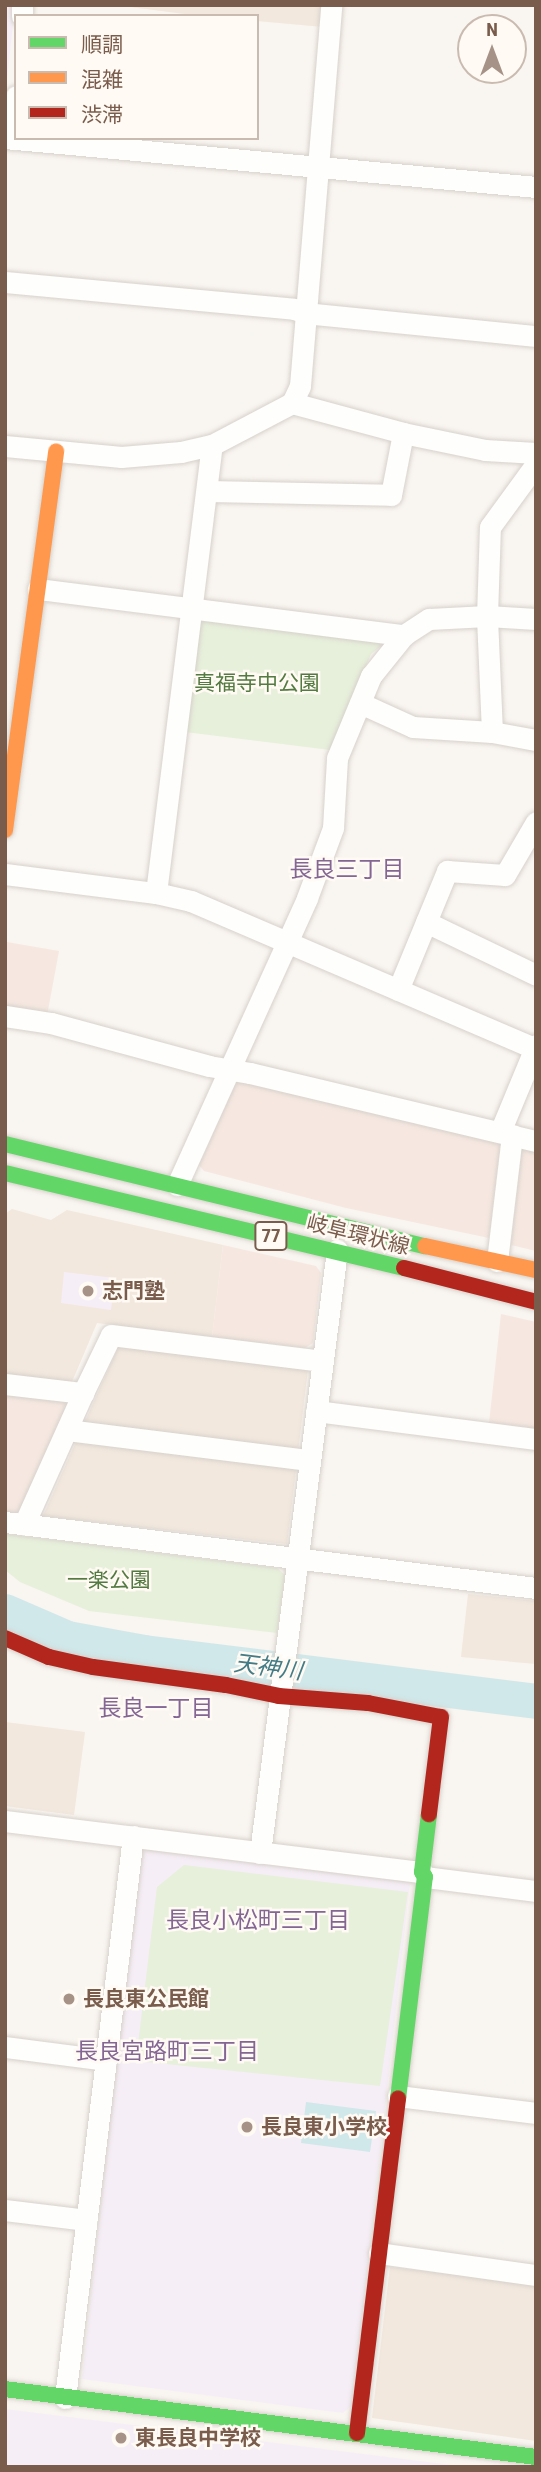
<!DOCTYPE html>
<meta charset="utf-8">
<style>
body{margin:0}
#map{position:relative;width:541px;height:2472px;overflow:hidden;background:#f9f5f0;font-family:"Roboto Condensed","Noto Sans JP",sans-serif}
div>[style]{position:absolute}
.residential>*{inset:0;background:#f2e8de}
.commercial>*{inset:0;background:#f6e8e1}
.education>*{inset:0;background:#f6eef6}
.green>*{inset:0;background:#e7f0db}
.water>*{inset:0;background:#d0e8ea}
.river>*{height:35px;margin:-17.5px;padding:0 17.5px;transform-origin:17.5px;border-radius:17.5px;background:#d0e8ea}
.roads{filter:drop-shadow(0 0 2px #d7d1cb) drop-shadow(0 0 2px #d7d1cb)}
.street>*{height:21px;margin:-10.5px;padding:0 10.5px;transform-origin:10.5px;border-radius:10.5px;background:#fefefd}
.fast>*{height:16px;margin:-8px;padding:0 8px;transform-origin:8px;border-radius:8px;background:#63d668}
.slow>*{height:16px;margin:-8px;padding:0 8px;transform-origin:8px;border-radius:8px;background:#ff974d}
.jam>*{height:16px;margin:-8px;padding:0 8px;transform-origin:8px;border-radius:8px;background:#b3261e}
.dots>*{width:19px;height:19px;translate:-50% -50%;box-sizing:border-box;border:4px solid #fffaf3;border-radius:50%}
span{translate:-50% -50%;white-space:nowrap;text-align:center;line-height:1.15;-webkit-text-stroke:5px #fffaf3;paint-order:stroke}
.shield-label span{padding:2px 5px;background:#fffaf3;border:2px solid;border-radius:5px;-webkit-text-stroke-width:0}
.shield-label{font-size:19px;color:#7a5c4d;font-weight:700}
.park-label{font-size:21px;color:#537a41}
.street-label{font-size:21px;color:#7a5c4d}
.poi-label{font-size:21px;color:#7a5c4d;font-weight:700}
.left{translate:0 -50%;text-align:left}
.neighbourhood-label{font-size:23px;color:#846695}
.water-label{font-size:23px;color:#437c86;font-style:italic}
.frame{position:absolute;inset:0;border:7px solid #7a5c4d;pointer-events:none}
.legend{position:absolute;left:14px;top:14px;width:245px;height:126px;box-sizing:border-box;background:#fffaf3;border:2px solid #cabbb1;margin:0;padding:9px 12px;list-style:none;font-size:21px;color:#7a5c4d}
.legend li{display:flex;align-items:center;gap:14px;height:35px}
.legend b{width:35px;border:2px solid #cabbb1}
.north{position:absolute;left:457px;top:14px;width:70px;height:70px;box-sizing:border-box;background:#fffaf3;border:2px solid #cabbb1;border-radius:50%;rotate:0deg;font-size:19px;font-weight:700;line-height:28px;text-align:center;color:#7a5c4d}
.north::after{content:'';display:block;margin:auto;width:24px;height:32px;background:#a69286;clip-path:polygon(50% 0,100% 100%,50% 72%,0 100%)}
</style>
<div id="map">
<div class="residential">
<div style="clip-path:polygon(115px 5px,325px 5px,323px 27px,257px 21px,257px 16px,200px 16px)"></div>
<div style="clip-path:polygon(12px 1209px,51px 1220px,67px 1210px,223px 1245px,212px 1337px,97px 1323px,71px 1384px,5px 1377px,5px 1214px)"></div>
<div style="clip-path:polygon(120px 1343px,308px 1369px,287px 1544px,43px 1516px)"></div>
<div style="clip-path:polygon(468px 1594px,536px 1601px,536px 1664px,461px 1657px)"></div>
<div style="clip-path:polygon(5px 1722px,85px 1732px,74px 1815px,5px 1806px)"></div>
<div style="clip-path:polygon(390px 2267px,536px 2284px,536px 2441px,372px 2418px)"></div>
</div>
<div class="commercial">
<div style="clip-path:polygon(7px 942px,59px 951px,47px 1016px,5px 1010px)"></div>
<div style="clip-path:polygon(244px 1079px,501px 1140px,489px 1238px,346px 1208px,204px 1171px,199px 1165px,235px 1085px)"></div>
<div style="clip-path:polygon(522px 1146px,536px 1149px,536px 1251px,511px 1245px)"></div>
<div style="clip-path:polygon(223px 1245px,316px 1266px,321px 1273px,313px 1343px,305px 1348px,212px 1337px)"></div>
<div style="clip-path:polygon(501px 1314px,536px 1322px,536px 1429px,489px 1423px)"></div>
<div style="clip-path:polygon(5px 1393px,63px 1401px,69px 1408px,26px 1507px,16px 1513px,5px 1512px)"></div>
</div>
<div class="education">
<div style="clip-path:polygon(5px 5px,15px 5px,5px 98px)"></div>
<div style="clip-path:polygon(64px 1272px,115px 1278px,111px 1310px,61px 1303px)"></div>
<div style="clip-path:polygon(139px 1846px,411px 1874px,352px 2405px,343px 2413px,82px 2379px)"></div>
<div style="clip-path:polygon(5px 2409px,467px 2467px,5px 2467px)"></div>
</div>
<div class="green">
<div style="clip-path:polygon(205px 619px,377px 639px,381px 646px,371px 654px,330px 750px,185px 732px,199px 624px)"></div>
<div style="clip-path:polygon(5px 1534px,277px 1568px,285px 1575px,277px 1633px,89px 1611px,20px 1582px,5px 1570px)"></div>
<div style="clip-path:polygon(184px 1865px,408px 1892px,380px 2086px,136px 2061px,157px 1887px)"></div>
</div>
<div class="water">
<div style="clip-path:polygon(306px 2102px,376px 2111px,370px 2152px,301px 2143px)"></div>
</div>
<div class="river">
<div style="left:5px;top:1611px;width:68px;rotate:23.5deg"></div>
<div style="left:67px;top:1638px;width:78px;rotate:10.3deg"></div>
<div style="left:144px;top:1652px;width:395px;rotate:7.1deg"></div>
</div>
<div class="roads">
<div class="street">
<div style="left:22px;top:16px;width:11px;rotate:-90deg"></div>
<div style="left:5px;top:138px;width:533px;rotate:5.27deg"></div>
<div style="left:13px;top:139px;width:43px;rotate:-86deg"></div>
<div style="left:5px;top:282px;width:290px;rotate:5.3deg"></div>
<div style="left:294px;top:309px;width:12px;rotate:20deg"></div>
<div style="left:305px;top:313px;width:232px;rotate:5.7deg"></div>
<div style="left:292px;top:403px;width:115px;rotate:15.1deg"></div>
<div style="left:403px;top:433px;width:84px;rotate:11.7deg"></div>
<div style="left:485px;top:450px;width:51px;rotate:3.4deg"></div>
<div style="left:5px;top:446px;width:117px;rotate:5.4deg"></div>
<div style="left:121px;top:457px;width:60px;rotate:-4.8deg"></div>
<div style="left:181px;top:452px;width:32px;rotate:-13deg"></div>
<div style="left:207px;top:491px;width:184px;rotate:1.2deg"></div>
<div style="left:391px;top:495px;width:63px;rotate:-79deg"></div>
<div style="left:38px;top:589px;width:369px;rotate:7.2deg"></div>
<div style="left:360px;top:703px;width:58px;rotate:24.4deg"></div>
<div style="left:413px;top:727px;width:79px;rotate:3.6deg"></div>
<div style="left:492px;top:732px;width:45px;rotate:10.3deg"></div>
<div style="left:492px;top:732px;width:116px;rotate:-92.5deg"></div>
<div style="left:487px;top:616px;width:49px;rotate:3.5deg"></div>
<div style="left:5px;top:874px;width:152px;rotate:7.2deg"></div>
<div style="left:156px;top:893px;width:36px;rotate:13deg"></div>
<div style="left:191px;top:901px;width:375px;rotate:23.2deg"></div>
<div style="left:156px;top:893px;width:451px;rotate:-82.9deg"></div>
<div style="left:212px;top:445px;width:90px;rotate:-27.7deg"></div>
<div style="left:292px;top:403px;width:19px;rotate:-65deg"></div>
<div style="left:300px;top:386px;width:382px;rotate:-85.3deg"></div>
<div style="left:426px;top:922px;width:122px;rotate:25.7deg"></div>
<div style="left:398px;top:990px;width:129px;rotate:-67.6deg"></div>
<div style="left:447px;top:871px;width:58px;rotate:3.9deg"></div>
<div style="left:505px;top:875px;width:61px;rotate:-59.7deg"></div>
<div style="left:5px;top:1016px;width:47px;rotate:8.7deg"></div>
<div style="left:51px;top:1023px;width:164px;rotate:15.2deg"></div>
<div style="left:209px;top:1066px;width:42px;rotate:9.7deg"></div>
<div style="left:250px;top:1073px;width:294px;rotate:13.4deg"></div>
<div style="left:500px;top:1132px;width:94px;rotate:-67.5deg"></div>
<div style="left:177px;top:1185px;width:315px;rotate:-65.6deg"></div>
<div style="left:307px;top:898px;width:75px;rotate:-69.6deg"></div>
<div style="left:333px;top:828px;width:70px;rotate:-86.7deg"></div>
<div style="left:337px;top:758px;width:89px;rotate:-67.5deg"></div>
<div style="left:371px;top:676px;width:53px;rotate:-51.2deg"></div>
<div style="left:404px;top:635px;width:30px;rotate:-33deg"></div>
<div style="left:429px;top:619px;width:58px;rotate:-3deg"></div>
<div style="left:487px;top:616px;width:89px;rotate:-88.1deg"></div>
<div style="left:490px;top:527px;width:78px;rotate:-53.9deg"></div>
<div style="left:497px;top:1261px;width:127px;rotate:-83.2deg"></div>
<div style="left:5px;top:1384px;width:79px;rotate:6.6deg"></div>
<div style="left:83px;top:1393px;width:144px;rotate:114.2deg"></div>
<div style="left:83px;top:1393px;width:64px;rotate:-64.2deg"></div>
<div style="left:111px;top:1335px;width:213px;rotate:7deg"></div>
<div style="left:316px;top:1411px;width:222px;rotate:7.3deg"></div>
<div style="left:67px;top:1430px;width:244px;rotate:7.1deg"></div>
<div style="left:5px;top:1522px;width:535px;rotate:7.09deg"></div>
<div style="left:5px;top:1821px;width:420px;rotate:7deg"></div>
<div style="left:260px;top:1853px;width:608px;rotate:-82.72deg"></div>
<div style="left:425px;top:1877px;width:112px;rotate:7.2deg"></div>
<div style="left:5px;top:2047px;width:102px;rotate:7.3deg"></div>
<div style="left:398px;top:2096px;width:139px;rotate:7deg"></div>
<div style="left:5px;top:2210px;width:82px;rotate:7deg"></div>
<div style="left:379px;top:2253px;width:159px;rotate:8deg"></div>
<div style="left:65px;top:2398px;width:566px;rotate:-83.1deg"></div>
</div>
<div class="fast">
<div style="left:5px;top:1144px;width:432px;rotate:13.7deg"></div>
<div style="left:5px;top:1173px;width:410px;rotate:13.4deg"></div>
<div style="left:398px;top:2099px;width:224px;rotate:-83.1deg"></div>
<div style="left:425px;top:1877px;width:6px;rotate:-121deg"></div>
<div style="left:422px;top:1872px;width:58px;rotate:-83.1deg"></div>
<div style="left:5px;top:2389px;width:535px;rotate:7.3deg"></div>
</div>
<div class="slow">
<div style="left:5px;top:830px;width:382px;rotate:-82.3deg"></div>
<div style="left:425px;top:1246px;width:114px;rotate:12.2deg"></div>
</div>
<div class="jam">
<div style="left:404px;top:1268px;width:136px;rotate:14.4deg"></div>
<div style="left:5px;top:1638px;width:48px;rotate:23.4deg"></div>
<div style="left:49px;top:1657px;width:45px;rotate:12.8deg"></div>
<div style="left:93px;top:1667px;width:134px;rotate:7.7deg"></div>
<div style="left:226px;top:1685px;width:54px;rotate:11.7deg"></div>
<div style="left:279px;top:1696px;width:89px;rotate:4.5deg"></div>
<div style="left:368px;top:1703px;width:74px;rotate:10.9deg"></div>
<div style="left:441px;top:1717px;width:98px;rotate:97.1deg"></div>
<div style="left:357px;top:2433px;width:337px;rotate:-83deg"></div>
</div>
</div>
<div class="dots">
<div style="left:88px;top:1291px;background:#a69286"></div>
<div style="left:69px;top:1999px;background:#a69286"></div>
<div style="left:247px;top:2127px;background:#a69286"></div>
<div style="left:121px;top:2438px;background:#a69286"></div>
</div>
<div class="shield-label">
<span style="left:271px;top:1236px">77</span>
</div>
<div class="park-label">
<span style="left:257px;top:683px">真福寺中公園</span>
<span style="left:109px;top:1580px">一楽公園</span>
</div>
<div class="street-label">
<span style="left:358px;top:1235px;rotate:14deg">岐阜環状線</span>
</div>
<div class="poi-label">
<span class="left" style="left:102px;top:1291px">志門塾</span>
<span class="left" style="left:83px;top:1999px">長良東公民館</span>
<span class="left" style="left:261px;top:2127px">長良東小学校</span>
<span class="left" style="left:135px;top:2438px">東長良中学校</span>
</div>
<div class="neighbourhood-label">
<span style="left:347px;top:870px">長良三丁目</span>
<span style="left:156px;top:1709px">長良一丁目</span>
<span style="left:258px;top:1921px">長良小松町三丁目</span>
<span style="left:167px;top:2052px">長良宮路町三丁目</span>
</div>
<div class="water-label">
<span style="left:268px;top:1668px;rotate:7deg">天神川</span>
</div>
<div class="frame"></div>
<ul class="legend">
<li><b style="height:9px;background:#63d668"></b>順調</li>
<li><b style="height:9px;background:#ff974d"></b>混雑</li>
<li><b style="height:9px;background:#b3261e"></b>渋滞</li>
</ul>
<div class="north">N</div>
</div>
